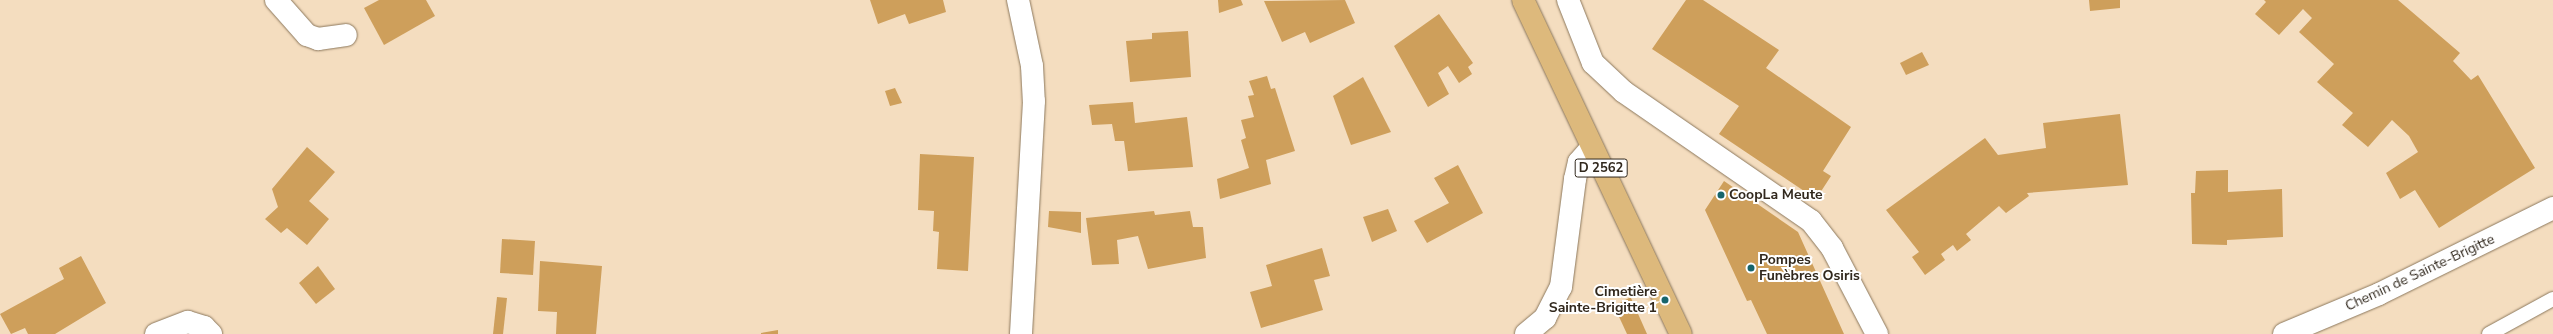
<!DOCTYPE html>
<meta charset="utf-8">
<style>
body{margin:0}
#map{position:relative;width:2553px;height:334px;overflow:hidden;background:#f4ddbf;font-family:"Nunito Sans",sans-serif}
div>[style]{position:absolute}
.building>*{inset:0;background:#ce9f5b}
.roads{filter:drop-shadow(0 0 1px #8c785d) drop-shadow(0 0 1px #8c785d)}
.service>*{height:14px;margin:-7px;padding:0 7px;transform-origin:7px;border-radius:7px;background:#fff}
.minor>*{height:22px;margin:-11px;padding:0 11px;transform-origin:11px;border-radius:11px;background:#fff}
.primary>*{height:22px;margin:-11px;padding:0 11px;transform-origin:11px;border-radius:11px;background:#ddb97c}
.dots>*{width:11px;height:11px;translate:-50% -50%;box-sizing:border-box;border:2px solid #fff;border-radius:50%}
span{translate:-50% -50%;white-space:nowrap;text-align:center;line-height:1.15;-webkit-text-stroke:4px #fff;paint-order:stroke}
.shield-label span{padding:1px 3px;background:#fff;border:1px solid;border-radius:3px;-webkit-text-stroke-width:0}
.shield-label{font-size:13px;color:#31281d;font-weight:700}
.poi-label{font-size:14px;color:#31281d;font-weight:700}
.left{translate:0 -50%;text-align:left}
.right{translate:-100% -50%;text-align:right}
.street-label{font-size:14px;color:#31281d}
</style>
<div id="map">
<div class="building">
<div style="clip-path:polygon(379px 0,426px 0,435px 16px,384px 45px,364px 8px)"></div>
<div style="clip-path:polygon(870px 0,943px 0,946px 12px,909px 24px,905px 14px,878px 24px)"></div>
<div style="clip-path:polygon(1218px 0,1241px 0,1243px 5px,1219px 13px)"></div>
<div style="clip-path:polygon(1345px 0,1355px 23px,1310px 43px,1305px 32px,1282px 42px,1264px 1px)"></div>
<div style="clip-path:polygon(1686px 0,1703px 0,1779px 50px,1766px 68px,1851px 127px,1823px 171px,1831px 176px,1820px 193px,1811px 188px,1807px 193px,1719px 134px,1739px 106px,1652px 49px)"></div>
<div style="clip-path:polygon(2089px 0,2120px 0,2120px 8px,2090px 11px)"></div>
<div style="clip-path:polygon(2264px 0,2398px 0,2460px 53px,2453px 61px,2471px 80px,2478px 75px,2535px 168px,2439px 228px,2415px 190px,2400px 199px,2386px 173px,2418px 152px,2409px 136px,2392px 120px,2368px 147px,2342px 125px,2353px 113px,2317px 82px,2334px 64px,2299px 32px,2312px 18px,2303px 9px,2279px 35px,2255px 14px,2266px 2px)"></div>
<div style="clip-path:polygon(1439px 14px,1473px 63px,1468px 67px,1472px 74px,1459px 83px,1448px 66px,1438px 73px,1449px 94px,1428px 107px,1394px 46px)"></div>
<div style="clip-path:polygon(1188px 31px,1191px 77px,1130px 82px,1126px 41px,1152px 39px,1152px 33px)"></div>
<div style="clip-path:polygon(1922px 52px,1929px 65px,1906px 75px,1900px 63px)"></div>
<div style="clip-path:polygon(1267px 76px,1271px 89px,1275px 88px,1295px 151px,1266px 160px,1271px 184px,1220px 199px,1217px 179px,1249px 168px,1241px 140px,1246px 138px,1241px 120px,1254px 117px,1248px 96px,1254px 95px,1249px 81px)"></div>
<div style="clip-path:polygon(1363px 77px,1391px 132px,1351px 145px,1333px 96px)"></div>
<div style="clip-path:polygon(895px 88px,902px 103px,890px 106px,885px 91px)"></div>
<div style="clip-path:polygon(1133px 102px,1135px 123px,1187px 117px,1193px 167px,1128px 171px,1124px 141px,1115px 141px,1112px 124px,1092px 125px,1089px 105px)"></div>
<div style="clip-path:polygon(2120px 114px,2128px 185px,2027px 193px,2029px 196px,2006px 213px,1999px 206px,1966px 234px,1971px 240px,1957px 251px,1953px 245px,1941px 254px,1945px 260px,1925px 275px,1912px 257px,1919px 252px,1886px 210px,1985px 138px,1998px 155px,2046px 148px,2043px 123px)"></div>
<div style="clip-path:polygon(307px 147px,335px 172px,309px 201px,329px 219px,307px 245px,287px 228px,281px 233px,265px 219px,278px 207px,272px 189px)"></div>
<div style="clip-path:polygon(920px 154px,974px 157px,968px 271px,937px 269px,939px 232px,933px 231px,934px 211px,918px 210px)"></div>
<div style="clip-path:polygon(1458px 165px,1483px 213px,1427px 243px,1414px 221px,1449px 203px,1434px 178px)"></div>
<div style="clip-path:polygon(2228px 170px,2228px 192px,2282px 189px,2283px 237px,2227px 240px,2227px 245px,2192px 244px,2191px 193px,2195px 193px,2196px 171px)"></div>
<div style="clip-path:polygon(1724px 181px,1798px 232px,1844px 334px,1767px 334px,1751px 300px,1747px 301px,1705px 210px)"></div>
<div style="clip-path:polygon(1388px 209px,1397px 231px,1372px 242px,1363px 217px)"></div>
<div style="clip-path:polygon(1049px 211px,1081px 212px,1081px 233px,1048px 227px)"></div>
<div style="clip-path:polygon(1154px 211px,1155px 215px,1190px 211px,1193px 227px,1203px 227px,1206px 258px,1148px 269px,1138px 236px,1117px 240px,1119px 264px,1092px 265px,1086px 218px)"></div>
<div style="clip-path:polygon(502px 239px,535px 241px,533px 275px,500px 273px)"></div>
<div style="clip-path:polygon(1322px 248px,1330px 276px,1314px 280px,1323px 310px,1261px 328px,1250px 292px,1272px 286px,1266px 265px)"></div>
<div style="clip-path:polygon(81px 256px,106px 303px,55px 334px,28px 334px,25px 328px,11px 334px,0 314px,64px 279px,59px 268px)"></div>
<div style="clip-path:polygon(540px 261px,602px 266px,596px 334px,556px 334px,557px 312px,538px 311px)"></div>
<div style="clip-path:polygon(318px 266px,335px 289px,316px 304px,299px 283px)"></div>
<div style="clip-path:polygon(497px 297px,507px 298px,503px 334px,493px 334px)"></div>
<div style="clip-path:polygon(1629px 298px,1631px 298px,1647px 334px,1627px 334px,1614px 306px)"></div>
<div style="clip-path:polygon(778px 330px,778px 334px,761px 334px,761px 333px)"></div>
</div>
<div class="roads">
<div class="service">
<div style="left:2489px;top:334px;width:73px;rotate:-28.7deg"></div>
</div>
<div class="minor">
<div style="left:276px;top:0;width:47px;rotate:48.5deg"></div>
<div style="left:307px;top:35px;width:12px;rotate:20deg"></div>
<div style="left:318px;top:39px;width:28px;rotate:-8deg"></div>
<div style="left:1018px;top:0;width:67px;rotate:78deg"></div>
<div style="left:1032px;top:66px;width:35px;rotate:87deg"></div>
<div style="left:1034px;top:101px;width:233px;rotate:93.2deg"></div>
<div style="left:1568px;top:0;width:68px;rotate:68.4deg"></div>
<div style="left:1593px;top:63px;width:42px;rotate:43.1deg"></div>
<div style="left:1624px;top:92px;width:227px;rotate:34.6deg"></div>
<div style="left:1811px;top:221px;width:34px;rotate:52deg"></div>
<div style="left:1832px;top:248px;width:97px;rotate:62.4deg"></div>
<div style="left:156px;top:334px;width:34px;rotate:-21deg"></div>
<div style="left:188px;top:322px;width:17px;rotate:17deg"></div>
<div style="left:204px;top:327px;width:10px;rotate:45deg"></div>
<div style="left:1526px;top:334px;width:25px;rotate:-40deg"></div>
<div style="left:1545px;top:318px;width:35px;rotate:-63deg"></div>
<div style="left:1561px;top:287px;width:109px;rotate:-82.6deg"></div>
<div style="left:1575px;top:179px;width:17px;rotate:-77deg"></div>
<div style="left:1579px;top:162px;width:18px;rotate:-49deg"></div>
<div style="left:2284px;top:334px;width:103px;rotate:-22.8deg"></div>
<div style="left:2379px;top:294px;width:194px;rotate:-26.3deg"></div>
</div>
<div class="primary">
<div style="left:1523px;top:0;width:369px;rotate:64.7deg"></div>
</div>
</div>
<div class="dots">
<div style="left:1721px;top:195px;background:#17656c"></div>
<div style="left:1751px;top:268px;background:#17656c"></div>
<div style="left:1665px;top:300px;background:#17656c"></div>
</div>
<div class="shield-label">
<span style="left:1601px;top:168px">D 2562</span>
</div>
<div class="poi-label">
<span class="left" style="left:1729px;top:195px">CoopLa Meute</span>
<span class="left" style="left:1759px;top:268px">Pompes<br>Funèbres Osiris</span>
<span class="right" style="left:1657px;top:300px">Cimetière<br>Sainte-Brigitte 1</span>
</div>
<div class="street-label">
<span style="left:2420px;top:273px;rotate:-25deg">Chemin de Sainte-Brigitte</span>
</div>
</div>
